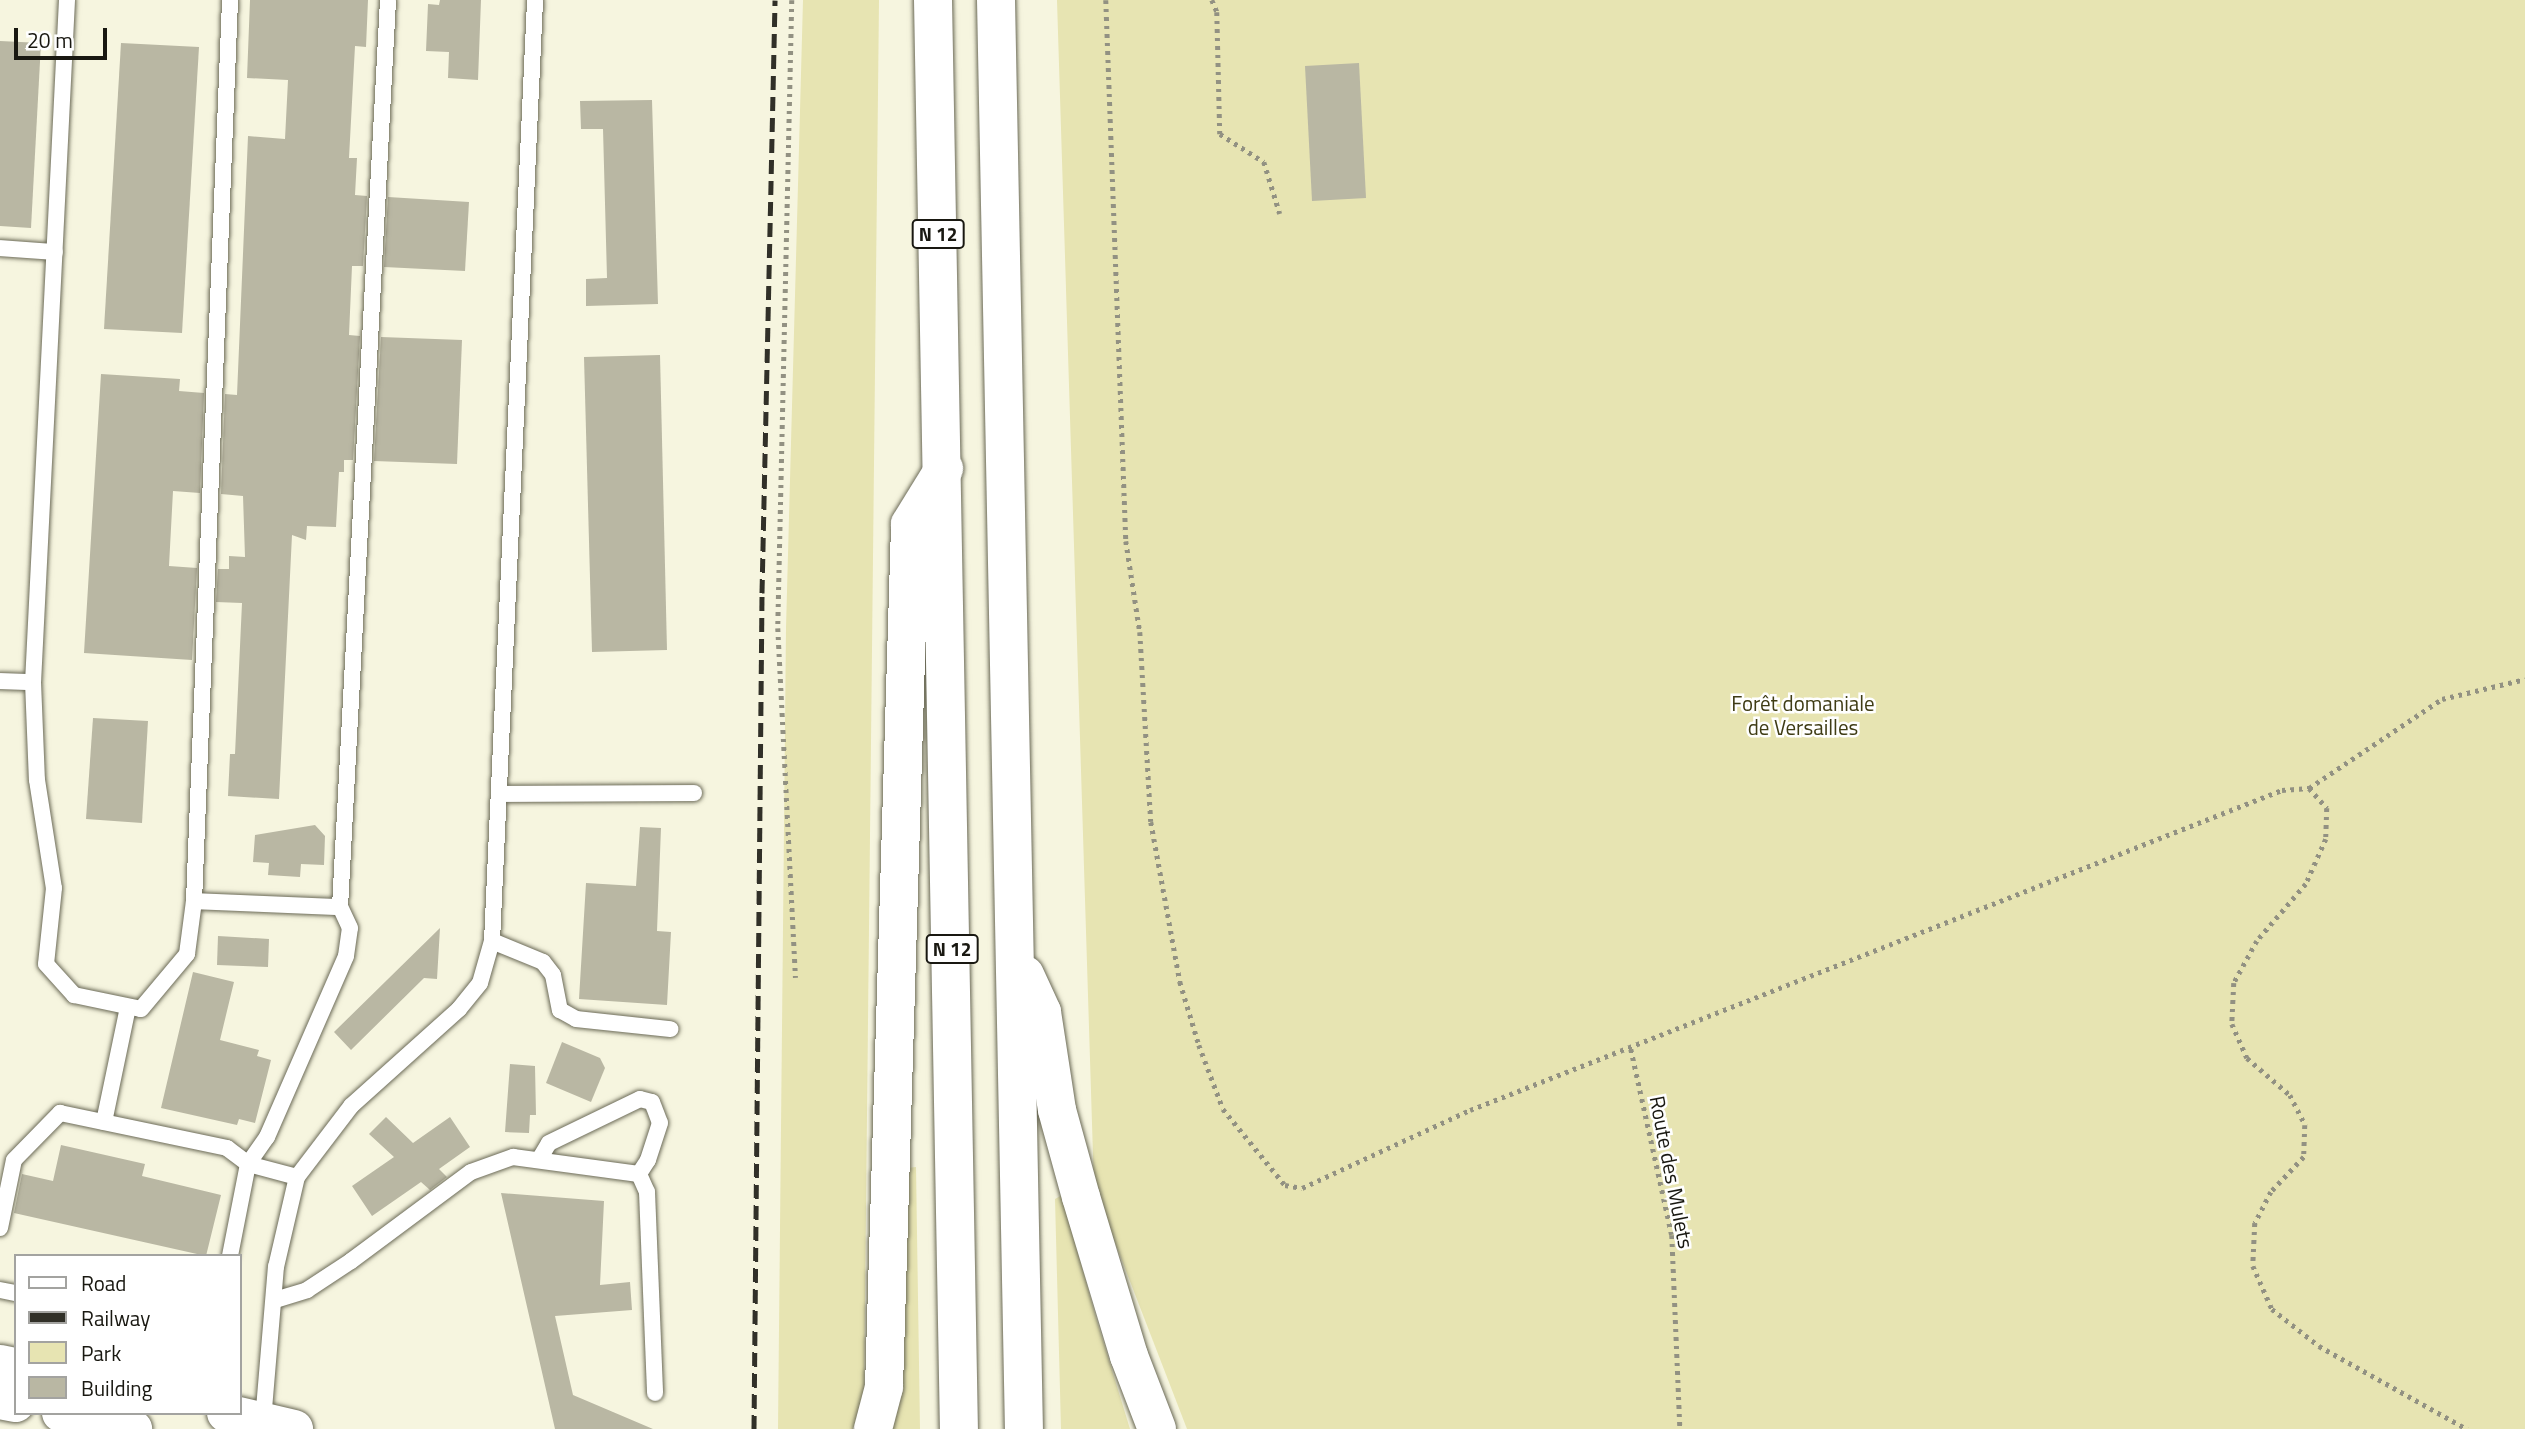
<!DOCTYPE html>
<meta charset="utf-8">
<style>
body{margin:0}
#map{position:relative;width:2525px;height:1429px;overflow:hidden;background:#f6f5df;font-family:"Titillium Web",sans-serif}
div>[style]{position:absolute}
.green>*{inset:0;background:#e7e4b2}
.building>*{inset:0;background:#b9b7a3}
.path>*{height:4.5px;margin-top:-2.25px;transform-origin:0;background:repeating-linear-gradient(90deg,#929182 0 3.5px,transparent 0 8.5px)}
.roads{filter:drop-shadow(0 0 2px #6b6a57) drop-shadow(0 0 2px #6b6a57)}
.service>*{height:16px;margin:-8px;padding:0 8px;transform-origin:8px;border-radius:8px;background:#fff}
.secondary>*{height:38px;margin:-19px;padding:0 19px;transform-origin:19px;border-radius:19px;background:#fff}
.trunk>*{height:38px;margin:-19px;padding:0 19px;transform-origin:19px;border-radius:19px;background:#fff}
.rail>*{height:5px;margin-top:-2.5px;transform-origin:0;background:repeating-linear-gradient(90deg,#313028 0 14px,transparent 0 21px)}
span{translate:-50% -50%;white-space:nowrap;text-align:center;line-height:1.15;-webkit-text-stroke:5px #fff;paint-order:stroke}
.shield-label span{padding:2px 5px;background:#fff;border:2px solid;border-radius:5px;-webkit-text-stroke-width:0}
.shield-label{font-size:19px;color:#191811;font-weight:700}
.park-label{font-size:21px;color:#3f3c15}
.street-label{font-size:21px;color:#191811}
.legend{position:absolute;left:14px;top:1254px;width:228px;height:161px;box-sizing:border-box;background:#fff;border:2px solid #a3a3a0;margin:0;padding:9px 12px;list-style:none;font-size:21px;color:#191811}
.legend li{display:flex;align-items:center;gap:14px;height:35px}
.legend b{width:35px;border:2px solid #a3a3a0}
.scale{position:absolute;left:14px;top:28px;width:93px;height:32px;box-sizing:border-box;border:4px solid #191811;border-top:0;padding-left:9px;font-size:21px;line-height:24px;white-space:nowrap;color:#191811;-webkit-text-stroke:5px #fff;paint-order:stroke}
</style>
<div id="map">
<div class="green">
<div style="clip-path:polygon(803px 0,879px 0,864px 1393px,853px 1429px,778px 1429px,786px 628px)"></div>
<div style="clip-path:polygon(1057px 0,2525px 0,2525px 1429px,1187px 1429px,1094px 1188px)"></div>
<div style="clip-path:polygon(916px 1167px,920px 1429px,890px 1429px,908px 1168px)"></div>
<div style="clip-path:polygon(1062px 1195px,1096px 1318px,1130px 1429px,1061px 1429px,1055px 1199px)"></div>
</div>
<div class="building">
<div style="clip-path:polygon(250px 0,368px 0,366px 47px,355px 46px,349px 158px,357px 158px,355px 195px,367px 196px,363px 266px,352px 266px,349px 335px,360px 336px,353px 460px,344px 460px,344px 472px,339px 472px,336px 527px,307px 526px,306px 540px,292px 535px,279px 799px,228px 796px,230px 754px,235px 754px,242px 603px,216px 602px,218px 569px,229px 569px,229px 556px,245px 557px,243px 496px,221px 494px,225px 394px,237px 395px,248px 136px,285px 139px,288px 80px,247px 78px)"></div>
<div style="clip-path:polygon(440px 0,481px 0,478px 80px,448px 78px,449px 52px,426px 51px,428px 4px,439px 5px)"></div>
<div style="clip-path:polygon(0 41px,41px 43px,31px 228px,0 226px)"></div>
<div style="clip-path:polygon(121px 43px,199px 47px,182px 333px,104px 329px)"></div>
<div style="clip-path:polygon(1359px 63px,1366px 198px,1312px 201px,1305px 66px)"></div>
<div style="clip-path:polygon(652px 100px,658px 304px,586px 306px,586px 279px,607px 278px,603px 129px,581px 129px,580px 101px)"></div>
<div style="clip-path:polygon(388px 197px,469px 202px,465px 271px,384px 267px)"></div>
<div style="clip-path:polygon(381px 337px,462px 340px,457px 464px,374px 461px)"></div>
<div style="clip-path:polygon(660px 355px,667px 650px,592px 652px,584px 357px)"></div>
<div style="clip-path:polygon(101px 374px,180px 379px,179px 391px,204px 393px,200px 493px,173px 491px,169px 566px,197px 568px,192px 660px,84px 653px)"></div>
<div style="clip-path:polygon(93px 718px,148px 721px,142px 823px,86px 819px)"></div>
<div style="clip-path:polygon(315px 825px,325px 836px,324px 865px,301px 864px,300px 877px,268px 875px,269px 863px,253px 862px,255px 835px)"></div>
<div style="clip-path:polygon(640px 827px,661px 828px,657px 931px,671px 932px,667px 1005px,579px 999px,586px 883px,636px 886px)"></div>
<div style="clip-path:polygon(440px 928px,437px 979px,424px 978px,351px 1050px,334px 1032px)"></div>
<div style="clip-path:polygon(218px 936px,269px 939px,268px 967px,217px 965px)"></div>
<div style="clip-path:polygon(193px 972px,234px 982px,220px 1040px,259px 1050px,257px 1056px,271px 1060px,255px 1123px,239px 1119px,237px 1125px,161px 1108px)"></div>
<div style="clip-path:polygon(562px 1042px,600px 1058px,605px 1068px,591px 1102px,546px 1083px)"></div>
<div style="clip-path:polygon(510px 1064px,535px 1066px,536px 1115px,530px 1115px,529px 1133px,505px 1132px)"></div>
<div style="clip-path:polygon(386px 1117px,413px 1143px,450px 1117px,470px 1147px,439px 1169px,447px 1177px,430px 1190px,421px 1182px,372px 1216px,352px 1186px,394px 1157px,369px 1134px)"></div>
<div style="clip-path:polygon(61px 1145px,145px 1164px,142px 1176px,221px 1195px,206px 1256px,14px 1213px,22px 1174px,53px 1181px)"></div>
<div style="clip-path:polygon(501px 1193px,604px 1201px,600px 1285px,630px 1282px,632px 1310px,555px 1316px,573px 1395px,653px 1429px,555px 1429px)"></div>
</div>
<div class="path">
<div style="left:792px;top:0;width:628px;rotate:91.28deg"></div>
<div style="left:778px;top:628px;width:350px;rotate:87.1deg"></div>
<div style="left:1106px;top:0;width:541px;rotate:87.88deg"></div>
<div style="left:1126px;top:541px;width:92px;rotate:81.3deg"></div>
<div style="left:1140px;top:632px;width:190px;rotate:86.7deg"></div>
<div style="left:1151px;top:822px;width:163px;rotate:79.7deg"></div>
<div style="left:1180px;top:982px;width:66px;rotate:73.2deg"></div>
<div style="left:1199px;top:1045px;width:68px;rotate:69.4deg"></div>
<div style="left:1223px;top:1109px;width:98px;rotate:50.8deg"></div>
<div style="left:1285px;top:1185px;width:17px;rotate:10deg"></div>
<div style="left:1302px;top:1188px;width:185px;rotate:-24.9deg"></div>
<div style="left:1470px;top:1110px;width:873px;rotate:-21.51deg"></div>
<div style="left:2282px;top:790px;width:27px;rotate:-4deg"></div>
<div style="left:1212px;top:0;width:13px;rotate:67deg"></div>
<div style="left:1217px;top:12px;width:122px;rotate:88.6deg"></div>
<div style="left:1220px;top:134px;width:52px;rotate:32.5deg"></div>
<div style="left:1264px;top:162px;width:54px;rotate:72.9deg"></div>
<div style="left:2309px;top:788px;width:27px;rotate:48deg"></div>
<div style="left:2327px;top:808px;width:31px;rotate:92deg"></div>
<div style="left:2326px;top:839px;width:49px;rotate:114deg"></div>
<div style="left:2306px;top:884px;width:75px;rotate:130.7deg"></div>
<div style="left:2257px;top:941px;width:48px;rotate:118.7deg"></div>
<div style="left:2234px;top:983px;width:41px;rotate:92.8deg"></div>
<div style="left:2232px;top:1024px;width:37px;rotate:66deg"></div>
<div style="left:2247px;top:1058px;width:57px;rotate:40.7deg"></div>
<div style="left:2290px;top:1095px;width:34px;rotate:63deg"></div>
<div style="left:2305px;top:1125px;width:32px;rotate:92deg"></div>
<div style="left:2304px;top:1157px;width:48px;rotate:133.3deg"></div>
<div style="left:2271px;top:1192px;width:35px;rotate:117deg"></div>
<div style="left:2255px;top:1223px;width:43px;rotate:92.7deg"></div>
<div style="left:2253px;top:1266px;width:47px;rotate:66.2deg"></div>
<div style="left:2272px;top:1309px;width:60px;rotate:38.2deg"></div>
<div style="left:2319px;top:1346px;width:170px;rotate:29.3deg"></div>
<div style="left:2309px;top:788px;width:160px;rotate:-33.8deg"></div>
<div style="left:2442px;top:699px;width:85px;rotate:-13.5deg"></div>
<div style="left:1631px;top:1049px;width:190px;rotate:77.6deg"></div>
<div style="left:1672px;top:1235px;width:194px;rotate:87.6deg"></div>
</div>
<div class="roads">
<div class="service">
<div style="left:67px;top:0;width:683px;rotate:92.85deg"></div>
<div style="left:33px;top:682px;width:98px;rotate:87.7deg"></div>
<div style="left:37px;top:780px;width:109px;rotate:81.1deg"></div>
<div style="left:54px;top:888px;width:76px;rotate:96deg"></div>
<div style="left:46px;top:964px;width:42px;rotate:47.9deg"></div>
<div style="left:74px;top:995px;width:68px;rotate:11.8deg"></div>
<div style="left:141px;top:1009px;width:72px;rotate:-50.1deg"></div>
<div style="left:187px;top:954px;width:53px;rotate:-82.5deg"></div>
<div style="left:194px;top:901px;width:902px;rotate:-87.71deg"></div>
<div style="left:0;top:248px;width:55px;rotate:4.2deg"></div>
<div style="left:0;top:681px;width:33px;rotate:2deg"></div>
<div style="left:499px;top:794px;width:195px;rotate:-0.3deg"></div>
<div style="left:194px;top:901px;width:146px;rotate:2.4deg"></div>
<div style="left:340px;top:907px;width:908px;rotate:-86.97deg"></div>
<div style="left:492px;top:941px;width:55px;rotate:22.4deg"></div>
<div style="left:543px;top:962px;width:16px;rotate:52deg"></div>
<div style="left:553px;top:975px;width:36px;rotate:79deg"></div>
<div style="left:560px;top:1010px;width:18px;rotate:29deg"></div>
<div style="left:576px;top:1019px;width:95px;rotate:6.1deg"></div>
<div style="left:104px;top:1122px;width:117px;rotate:-78.2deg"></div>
<div style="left:540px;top:1158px;width:17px;rotate:-59deg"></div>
<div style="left:549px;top:1143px;width:101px;rotate:-25.8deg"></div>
<div style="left:640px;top:1099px;width:12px;rotate:14deg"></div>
<div style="left:652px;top:1102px;width:22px;rotate:69deg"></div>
<div style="left:660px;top:1123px;width:39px;rotate:108deg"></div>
<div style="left:648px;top:1160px;width:17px;rotate:123deg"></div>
<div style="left:297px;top:1177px;width:51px;rotate:-165.1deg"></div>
<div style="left:248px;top:1164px;width:33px;rotate:-55deg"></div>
<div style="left:267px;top:1137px;width:197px;rotate:-66.4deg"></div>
<div style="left:346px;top:956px;width:28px;rotate:-82deg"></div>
<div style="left:350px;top:928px;width:23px;rotate:-115deg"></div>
<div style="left:0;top:1228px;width:69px;rotate:-78.4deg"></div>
<div style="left:14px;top:1160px;width:66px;rotate:-45.6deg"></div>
<div style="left:60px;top:1113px;width:171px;rotate:11.8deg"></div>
<div style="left:227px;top:1148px;width:26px;rotate:37deg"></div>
<div style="left:248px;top:1164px;width:94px;rotate:101.1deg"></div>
<div style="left:0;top:1290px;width:16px;rotate:11deg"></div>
<div style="left:275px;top:1300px;width:34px;rotate:-17deg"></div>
<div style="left:307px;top:1290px;width:53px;rotate:-33.4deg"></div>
<div style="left:351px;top:1261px;width:149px;rotate:-36.6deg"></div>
<div style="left:471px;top:1172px;width:45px;rotate:-19.7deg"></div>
<div style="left:513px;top:1157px;width:127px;rotate:7.7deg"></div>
<div style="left:639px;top:1174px;width:20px;rotate:66deg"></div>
<div style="left:647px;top:1192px;width:201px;rotate:87.7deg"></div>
<div style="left:263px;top:1421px;width:155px;rotate:-85.2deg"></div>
<div style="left:276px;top:1267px;width:92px;rotate:-76.9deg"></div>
<div style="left:297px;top:1177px;width:89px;rotate:-52.7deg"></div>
<div style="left:351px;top:1106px;width:145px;rotate:-41.9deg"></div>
<div style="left:459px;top:1009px;width:33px;rotate:-51deg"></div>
<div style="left:480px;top:983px;width:44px;rotate:-74.1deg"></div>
<div style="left:492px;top:941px;width:942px;rotate:-87.38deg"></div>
</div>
<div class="secondary">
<div style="left:0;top:1364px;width:16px;rotate:11deg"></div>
<div style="left:0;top:1400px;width:16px;rotate:11deg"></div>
<div style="left:61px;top:1413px;width:74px;rotate:12.5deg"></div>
<div style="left:226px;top:1413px;width:70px;rotate:13.2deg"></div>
</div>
<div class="trunk">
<div style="left:933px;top:0;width:1429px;rotate:88.96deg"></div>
<div style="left:996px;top:0;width:1429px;rotate:88.88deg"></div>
<div style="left:1025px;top:975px;width:41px;rotate:65.3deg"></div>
<div style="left:1042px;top:1012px;width:99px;rotate:81.3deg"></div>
<div style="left:1057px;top:1110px;width:90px;rotate:74.6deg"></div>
<div style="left:1081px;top:1197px;width:166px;rotate:73.2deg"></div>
<div style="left:1129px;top:1356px;width:78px;rotate:69deg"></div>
<div style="left:873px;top:1429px;width:43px;rotate:-75.3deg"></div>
<div style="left:884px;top:1387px;width:863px;rotate:-88.27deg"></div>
<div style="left:910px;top:524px;width:65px;rotate:-58.3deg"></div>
</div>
</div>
<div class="rail">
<div style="left:754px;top:1429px;width:836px;rotate:-89.45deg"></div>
<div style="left:762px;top:593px;width:593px;rotate:-88.74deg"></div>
</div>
<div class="shield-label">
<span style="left:938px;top:234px">N 12</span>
<span style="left:952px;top:949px">N 12</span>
</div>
<div class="park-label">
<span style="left:1803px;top:715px">Forêt domaniale<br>de Versailles</span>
</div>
<div class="street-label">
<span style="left:1672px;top:1172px;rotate:79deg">Route des Mulets</span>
</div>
<ul class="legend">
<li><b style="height:9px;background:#fff"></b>Road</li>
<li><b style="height:9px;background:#313028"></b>Railway</li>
<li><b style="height:19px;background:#e7e4b2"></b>Park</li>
<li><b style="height:19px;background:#b9b7a3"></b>Building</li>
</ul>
<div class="scale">20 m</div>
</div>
